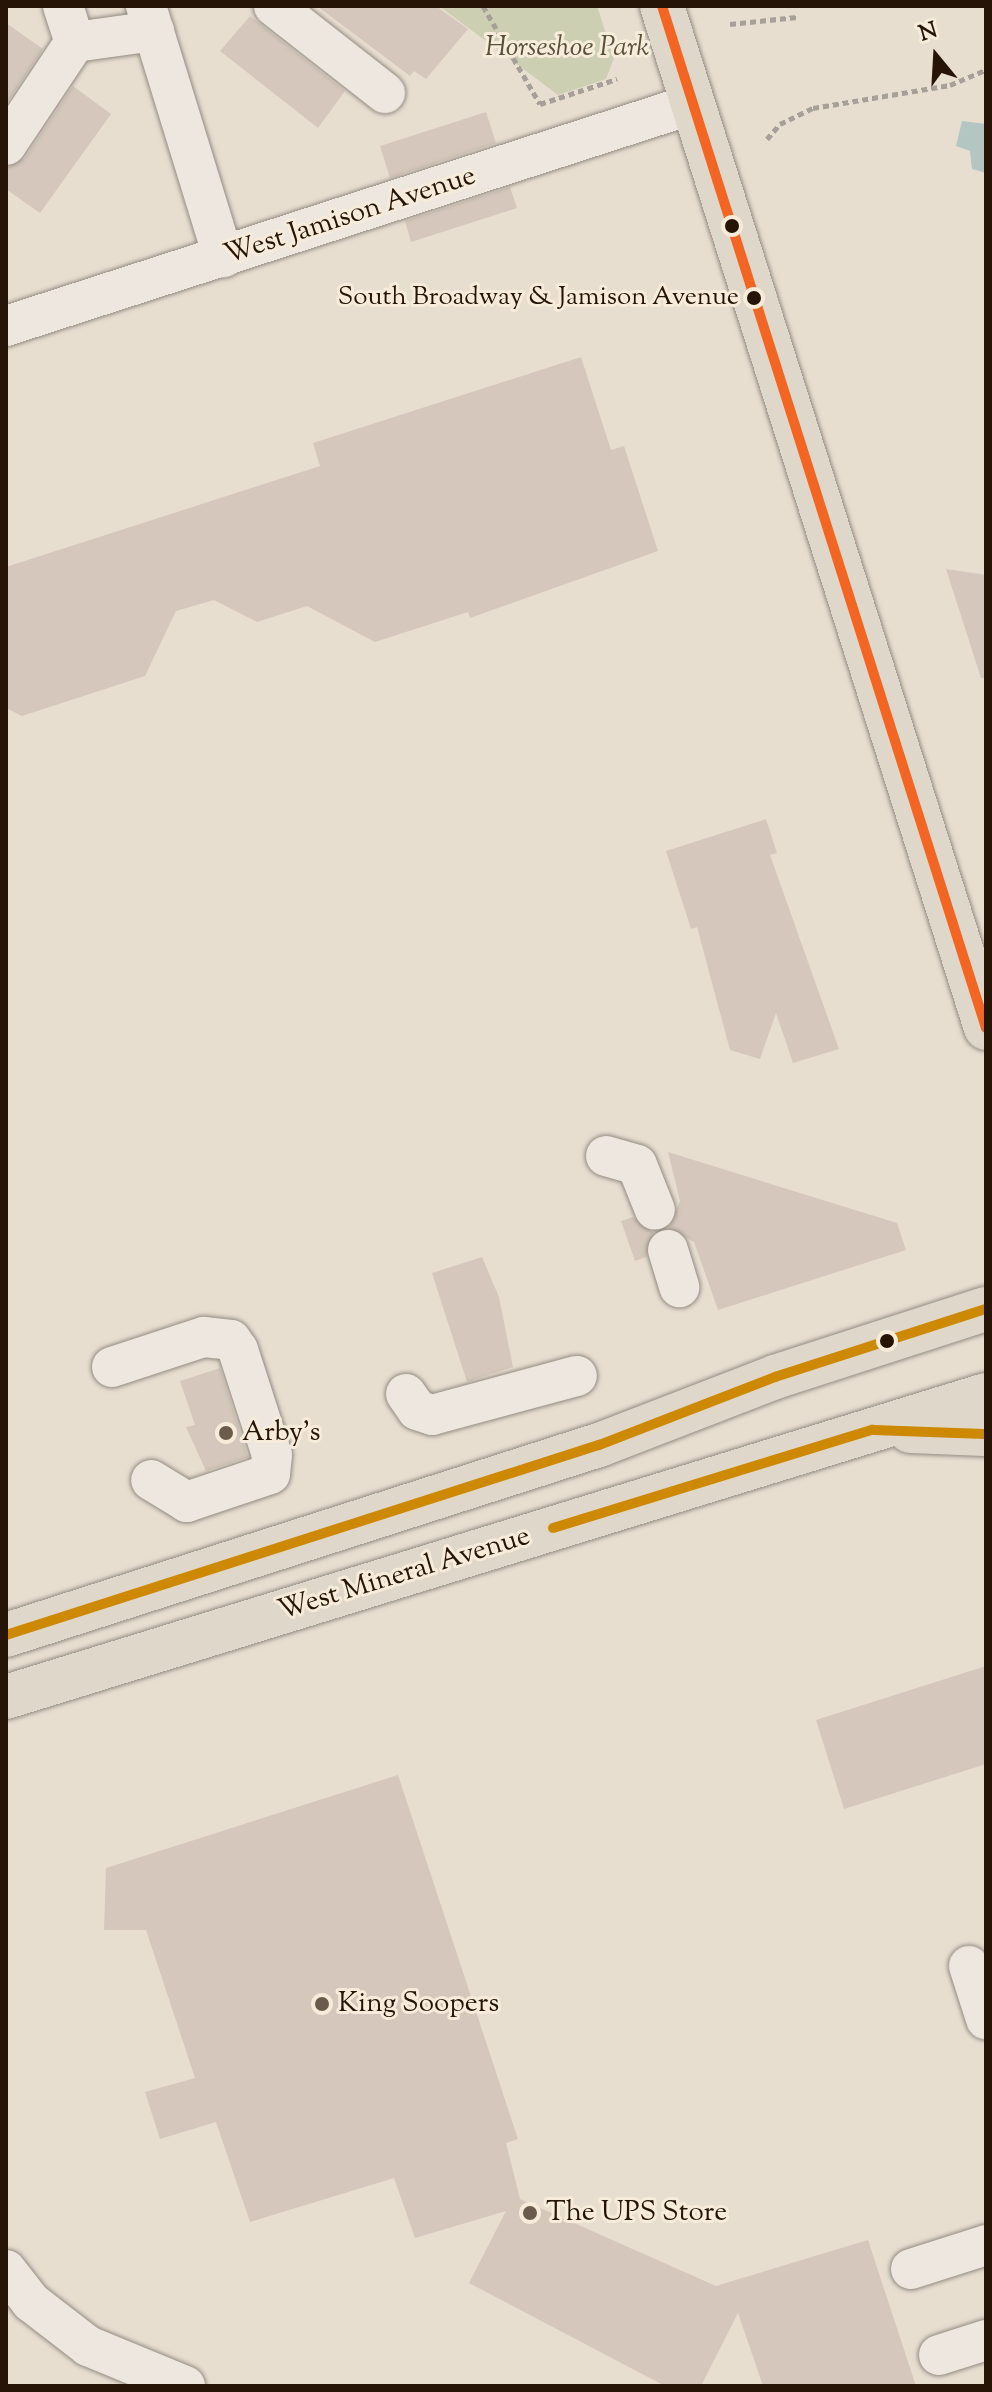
<!DOCTYPE html>
<style>
body{margin:0}
#map{position:relative;width:992px;height:2392px;overflow:hidden;background:#e8ded0;font-family:"Sorts Mill Goudy",serif}
div>[style]{position:absolute}
.green>*{inset:0;background:#cccfb2}
.water>*{inset:0;background:#b3c6c1}
.building>*{inset:0;background:#d5c7bb}
.path>*{height:5px;margin-top:-2.5px;transform-origin:0;background:repeating-linear-gradient(90deg,#a6a099 0 6px,transparent 0 10px)}
.roads{filter:drop-shadow(0 0 2px #938c82) drop-shadow(0 0 2px #938c82)}
.minor>*{height:40px;margin:-20px;padding:0 20px;transform-origin:20px;border-radius:20px;background:#ede7e0}
.major>*{height:44px;margin:-22px;padding:0 22px;transform-origin:22px;border-radius:22px;background:#e0d7cb}
.bus-1>*{height:10px;margin:-5px;padding:0 5px;transform-origin:5px;border-radius:5px;background:#f26522}
.bus-2>*{height:10px;margin:-5px;padding:0 5px;transform-origin:5px;border-radius:5px;background:#cd8901}
.dots>*{width:22px;height:22px;translate:-50% -50%;box-sizing:border-box;border:4px solid #f7ebda;border-radius:50%}
span{translate:-50% -50%;white-space:nowrap;text-align:center;line-height:1.15;-webkit-text-stroke:6px #f7ebda;paint-order:stroke}
.bus-label{font-size:26px;color:#261507}
.right{translate:-100% -50%;text-align:right}
.park-label{font-size:28px;color:#58523a;font-style:italic}
.street-label{font-size:28px;color:#261507}
.poi-label{font-size:28px;color:#261507}
.left{translate:0 -50%;text-align:left}
.frame{position:absolute;inset:0;border:8px solid #261507;pointer-events:none}
.north{position:absolute;left:896px;top:16px;width:80px;height:80px;-webkit-text-stroke:6px #f7ebda;paint-order:stroke;rotate:342deg;font-size:22px;font-weight:700;line-height:32px;text-align:center;color:#261507}
.north::after{content:'';display:block;margin:auto;width:28px;height:36px;background:#261507;clip-path:polygon(50% 0,100% 100%,50% 72%,0 100%)}
</style>
<div id="map">
<div class="green">
<div style="clip-path:polygon(439px 6px,597px 6px,614px 58px,606px 79px,558px 95px)"></div>
</div>
<div class="water">
<div style="clip-path:polygon(962px 121px,986px 124px,986px 173px,972px 169px,970px 151px,956px 146px)"></div>
</div>
<div class="building">
<div style="clip-path:polygon(317px 6px,436px 6px,468px 29px,426px 79px,414px 71px,410px 76px)"></div>
<div style="clip-path:polygon(250px 16px,345px 91px,318px 128px,220px 51px)"></div>
<div style="clip-path:polygon(6px 23px,43px 49px,6px 104px)"></div>
<div style="clip-path:polygon(73px 86px,111px 114px,40px 213px,6px 189px,6px 168px,25px 158px)"></div>
<div style="clip-path:polygon(486px 112px,496px 143px,390px 178px,380px 146px)"></div>
<div style="clip-path:polygon(510px 187px,517px 208px,411px 242px,405px 221px)"></div>
<div style="clip-path:polygon(581px 357px,611px 450px,624px 446px,658px 551px,470px 618px,468px 612px,375px 642px,307px 606px,257px 622px,214px 600px,176px 611px,145px 676px,22px 716px,6px 708px,6px 567px,320px 466px,313px 443px)"></div>
<div style="clip-path:polygon(946px 569px,986px 575px,986px 678px,981px 678px)"></div>
<div style="clip-path:polygon(766px 819px,777px 853px,770px 855px,839px 1049px,793px 1063px,776px 1013px,760px 1059px,730px 1050px,697px 927px,691px 929px,666px 851px)"></div>
<div style="clip-path:polygon(668px 1152px,897px 1223px,906px 1250px,718px 1310px,694px 1242px,669px 1228px,680px 1201px)"></div>
<div style="clip-path:polygon(633px 1217px,654px 1233px,646px 1257px,635px 1261px,621px 1221px)"></div>
<div style="clip-path:polygon(482px 1257px,499px 1297px,513px 1367px,467px 1382px,432px 1273px)"></div>
<div style="clip-path:polygon(220px 1368px,248px 1457px,206px 1471px,186px 1427px,195px 1425px,180px 1381px)"></div>
<div style="clip-path:polygon(986px 1666px,986px 1764px,844px 1809px,816px 1720px)"></div>
<div style="clip-path:polygon(398px 1775px,518px 2139px,506px 2143px,520px 2199px,716px 2286px,868px 2240px,916px 2386px,763px 2386px,738px 2313px,701px 2386px,665px 2386px,469px 2283px,506px 2211px,415px 2238px,394px 2178px,250px 2222px,216px 2122px,160px 2139px,145px 2092px,195px 2078px,146px 1930px,104px 1930px,106px 1868px)"></div>
</div>
<div class="path">
<div style="left:483px;top:6px;width:113px;rotate:59.8deg"></div>
<div style="left:540px;top:104px;width:81px;rotate:-18deg"></div>
<div style="left:730px;top:24px;width:67px;rotate:-6deg"></div>
<div style="left:767px;top:139px;width:20px;rotate:-49deg"></div>
<div style="left:780px;top:124px;width:37px;rotate:-26deg"></div>
<div style="left:813px;top:108px;width:139px;rotate:-9.5deg"></div>
<div style="left:950px;top:85px;width:39px;rotate:-23deg"></div>
</div>
<div class="roads">
<div class="minor">
<div style="left:63px;top:6px;width:38px;rotate:72deg"></div>
<div style="left:75px;top:42px;width:80px;rotate:-7.9deg"></div>
<div style="left:146px;top:6px;width:263px;rotate:72.9deg"></div>
<div style="left:274px;top:6px;width:141px;rotate:38.1deg"></div>
<div style="left:6px;top:145px;width:124px;rotate:-56.2deg"></div>
<div style="left:6px;top:326px;width:722px;rotate:-17.91deg"></div>
<div style="left:606px;top:1156px;width:32px;rotate:16deg"></div>
<div style="left:637px;top:1165px;width:48px;rotate:68.2deg"></div>
<div style="left:668px;top:1250px;width:39px;rotate:73deg"></div>
<div style="left:112px;top:1367px;width:97px;rotate:-18.1deg"></div>
<div style="left:204px;top:1337px;width:27px;rotate:6deg"></div>
<div style="left:231px;top:1340px;width:12px;rotate:55deg"></div>
<div style="left:238px;top:1350px;width:110px;rotate:72.1deg"></div>
<div style="left:272px;top:1455px;width:19px;rotate:96deg"></div>
<div style="left:270px;top:1474px;width:88px;rotate:161.4deg"></div>
<div style="left:187px;top:1502px;width:42px;rotate:-148.6deg"></div>
<div style="left:406px;top:1394px;width:19px;rotate:55deg"></div>
<div style="left:417px;top:1410px;width:16px;rotate:18deg"></div>
<div style="left:432px;top:1415px;width:150px;rotate:-15.1deg"></div>
<div style="left:969px;top:1966px;width:56px;rotate:72.2deg"></div>
<div style="left:911px;top:2269px;width:79px;rotate:-17.7deg"></div>
<div style="left:6px;top:2270px;width:41px;rotate:52deg"></div>
<div style="left:31px;top:2302px;width:72px;rotate:37.7deg"></div>
<div style="left:88px;top:2346px;width:105px;rotate:22.4deg"></div>
<div style="left:939px;top:2355px;width:49px;rotate:-17.7deg"></div>
</div>
<div class="major">
<div style="left:662px;top:6px;width:1072px;rotate:72.41deg"></div>
<div style="left:910px;top:1431px;width:76px;rotate:2.3deg"></div>
<div style="left:6px;top:1635px;width:623px;rotate:-17.77deg"></div>
<div style="left:599px;top:1445px;width:189px;rotate:-21.1deg"></div>
<div style="left:775px;top:1377px;width:222px;rotate:-17.9deg"></div>
<div style="left:6px;top:1697px;width:1025px;rotate:-17.13deg"></div>
</div>
</div>
<div class="bus-1">
<div style="left:662px;top:6px;width:1072px;rotate:72.41deg"></div>
</div>
<div class="bus-2">
<div style="left:553px;top:1528px;width:334px;rotate:-17.1deg"></div>
<div style="left:872px;top:1430px;width:114px;rotate:2deg"></div>
<div style="left:6px;top:1635px;width:623px;rotate:-17.77deg"></div>
<div style="left:599px;top:1445px;width:189px;rotate:-21.1deg"></div>
<div style="left:775px;top:1377px;width:222px;rotate:-17.9deg"></div>
</div>
<div class="dots">
<div style="left:732px;top:226px;background:#261507"></div>
<div style="left:754px;top:298px;background:#261507"></div>
<div style="left:887px;top:1341px;background:#261507"></div>
<div style="left:226px;top:1433px;background:#6a5b4d"></div>
<div style="left:322px;top:2004px;background:#6a5b4d"></div>
<div style="left:530px;top:2213px;background:#6a5b4d"></div>
</div>
<div class="bus-label">
<span class="right" style="left:739px;top:298px">South Broadway &amp; Jamison Avenue</span>
</div>
<div class="park-label">
<span style="left:567px;top:48px">Horseshoe Park</span>
</div>
<div class="street-label">
<span style="left:350px;top:216px;rotate:-18deg">West Jamison Avenue</span>
<span style="left:404px;top:1574px;rotate:-17deg">West Mineral Avenue</span>
</div>
<div class="poi-label">
<span class="left" style="left:242px;top:1433px">Arby's</span>
<span class="left" style="left:338px;top:2004px">King Soopers</span>
<span class="left" style="left:546px;top:2213px">The UPS Store</span>
</div>
<div class="frame"></div>
<div class="north">N</div>
</div>
